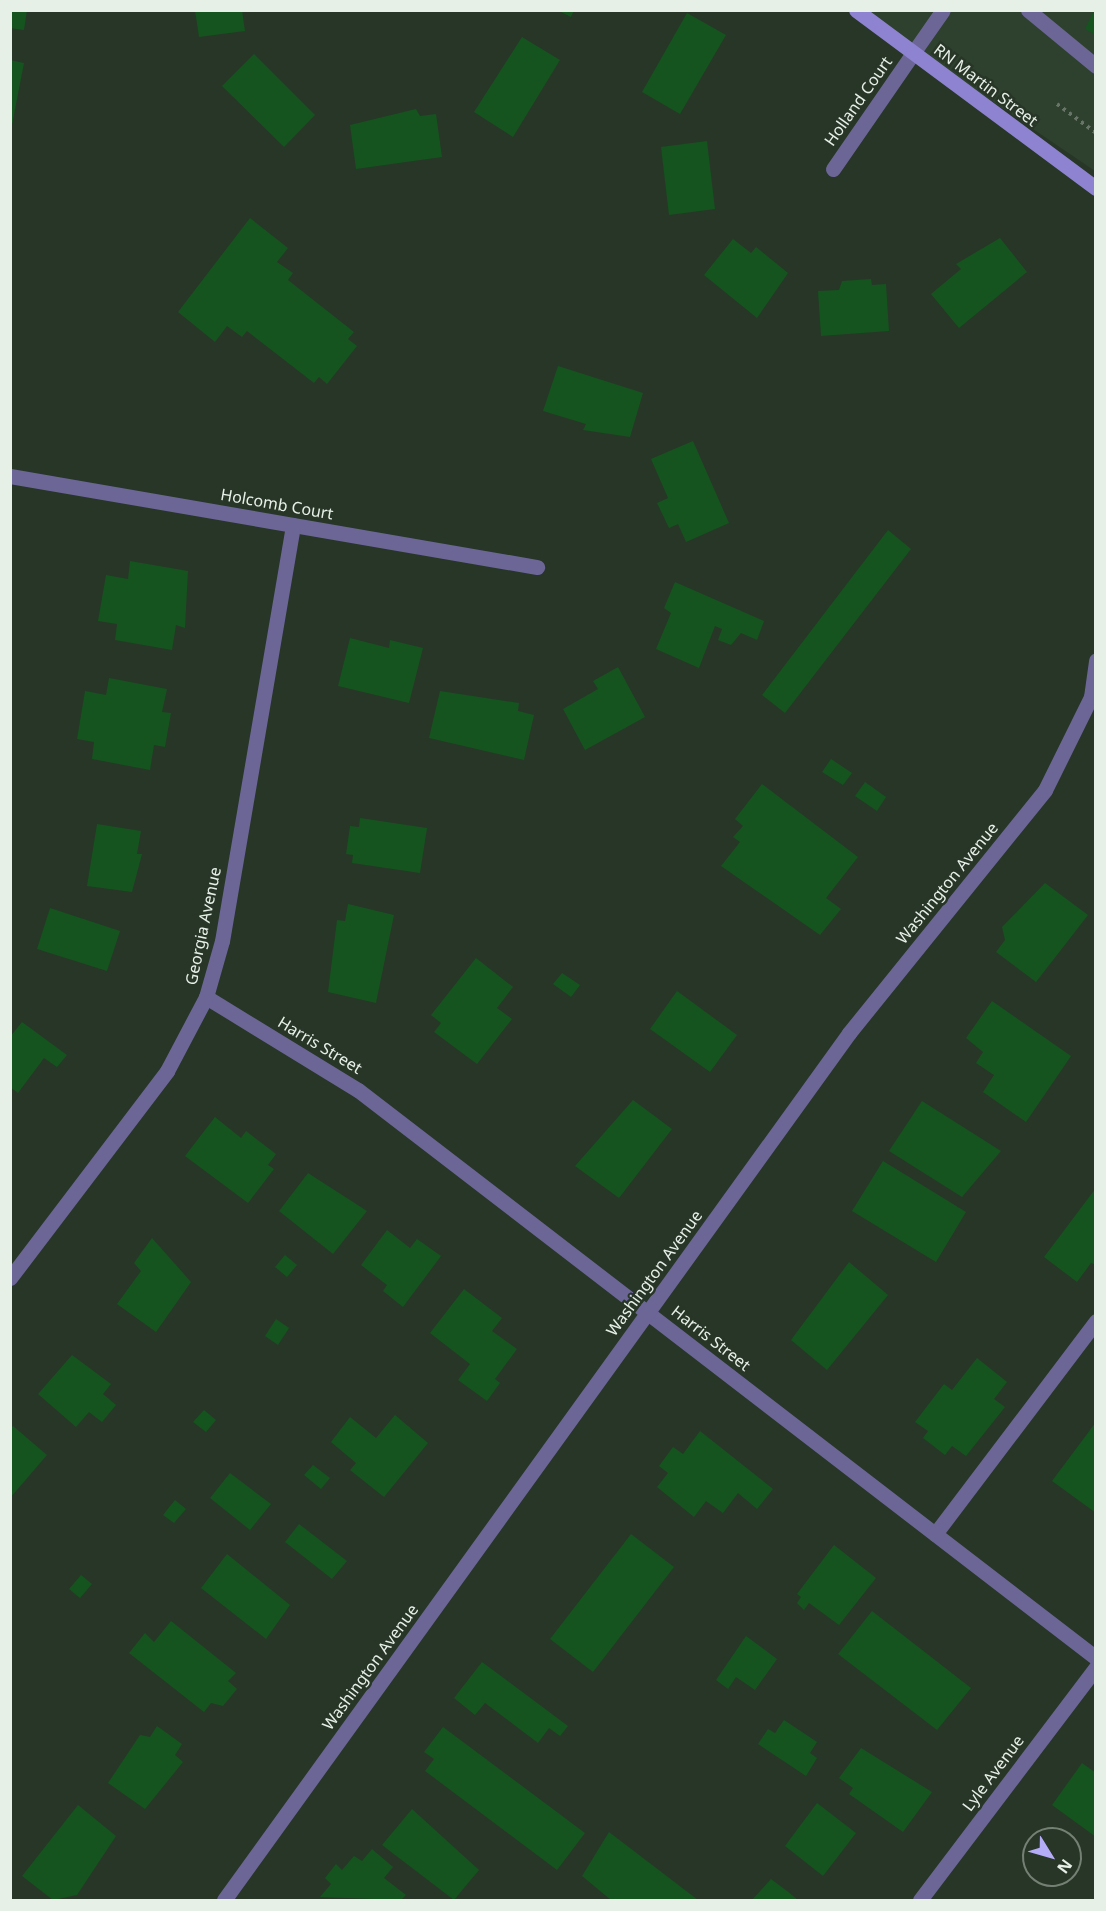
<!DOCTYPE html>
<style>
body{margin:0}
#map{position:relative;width:1106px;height:1911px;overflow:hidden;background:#283628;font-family:"Noto Sans",sans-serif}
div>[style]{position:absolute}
.built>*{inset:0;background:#2e412e}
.building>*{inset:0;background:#15541e}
.path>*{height:4px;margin-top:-2px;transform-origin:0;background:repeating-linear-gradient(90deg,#677467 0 3px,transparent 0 7.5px)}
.lane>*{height:15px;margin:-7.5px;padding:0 7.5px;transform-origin:7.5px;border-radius:7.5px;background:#6c6697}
.street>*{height:15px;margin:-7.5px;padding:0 7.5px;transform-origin:7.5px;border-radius:7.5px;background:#6c6697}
.secondary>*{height:15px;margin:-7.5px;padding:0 7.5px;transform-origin:7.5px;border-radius:7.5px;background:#8e83d0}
span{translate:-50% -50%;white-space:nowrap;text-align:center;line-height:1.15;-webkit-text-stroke:5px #283628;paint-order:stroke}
.street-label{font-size:16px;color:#e7f0e7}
.frame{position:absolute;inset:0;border:12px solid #e7f0e7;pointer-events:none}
.north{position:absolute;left:1022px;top:1827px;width:60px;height:60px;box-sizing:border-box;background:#283628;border:2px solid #748074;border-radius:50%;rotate:127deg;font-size:16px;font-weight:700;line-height:24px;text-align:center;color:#e7f0e7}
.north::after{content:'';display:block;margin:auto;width:21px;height:27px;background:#b5acf8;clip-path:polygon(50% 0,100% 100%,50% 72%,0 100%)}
</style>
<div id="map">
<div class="built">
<div style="clip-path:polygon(859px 11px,1095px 11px,1095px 171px)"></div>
</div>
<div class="building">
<div style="clip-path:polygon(10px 10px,27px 10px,24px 30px,10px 28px)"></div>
<div style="clip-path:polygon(195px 10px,242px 10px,245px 31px,199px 37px)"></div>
<div style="clip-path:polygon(557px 10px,574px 10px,571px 17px)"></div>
<div style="clip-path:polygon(1094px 10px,1096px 10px,1096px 35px,1085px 29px)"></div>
<div style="clip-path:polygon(687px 13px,726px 35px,680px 114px,642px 92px)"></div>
<div style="clip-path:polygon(522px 37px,560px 60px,513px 137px,474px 112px)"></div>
<div style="clip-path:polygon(254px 54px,315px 115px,284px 147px,222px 86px)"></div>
<div style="clip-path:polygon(10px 60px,24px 63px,12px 125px,10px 125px)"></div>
<div style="clip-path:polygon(416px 109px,420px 116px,436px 114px,442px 157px,356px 169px,350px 125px)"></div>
<div style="clip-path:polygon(707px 141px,715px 209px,669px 215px,661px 147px)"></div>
<div style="clip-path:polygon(250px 218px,288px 248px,277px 262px,293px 273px,288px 280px,354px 332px,348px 339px,357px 346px,327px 384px,319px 377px,314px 383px,247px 331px,242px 337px,227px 326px,215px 342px,178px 312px)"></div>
<div style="clip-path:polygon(1000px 238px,1027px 272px,959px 328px,931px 294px,961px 269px,956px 264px)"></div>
<div style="clip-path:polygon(733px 239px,751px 253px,756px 247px,788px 273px,757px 318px,704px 275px)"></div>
<div style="clip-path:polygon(871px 279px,872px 285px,886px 284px,889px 331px,821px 336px,818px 291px,839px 290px,842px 281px)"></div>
<div style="clip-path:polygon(558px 366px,643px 393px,630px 437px,583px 430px,586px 424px,543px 411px)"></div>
<div style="clip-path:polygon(693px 441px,729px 523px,686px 542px,678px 524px,669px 528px,657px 503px,668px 498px,651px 459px)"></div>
<div style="clip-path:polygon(888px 530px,911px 549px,785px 713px,762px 695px)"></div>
<div style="clip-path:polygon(130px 561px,188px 571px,185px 628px,176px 625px,172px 650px,115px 640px,117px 624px,98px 621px,106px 575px,128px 579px)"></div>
<div style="clip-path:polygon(675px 582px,764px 621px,757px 640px,741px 633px,731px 645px,718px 640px,722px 629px,715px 626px,699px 668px,656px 649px,671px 613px,664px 608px)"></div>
<div style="clip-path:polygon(350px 638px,389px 648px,390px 640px,423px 648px,409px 703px,338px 686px)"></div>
<div style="clip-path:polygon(618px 667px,645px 717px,585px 750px,563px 709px,598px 689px,593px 681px)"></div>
<div style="clip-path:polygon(109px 678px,167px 689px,162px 712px,171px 713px,165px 747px,154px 745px,150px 770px,92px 759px,94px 742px,77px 739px,85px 691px,106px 695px)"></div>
<div style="clip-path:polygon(440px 691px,519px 703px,518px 711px,534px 715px,524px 760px,429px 738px)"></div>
<div style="clip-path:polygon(831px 759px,852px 773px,843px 785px,822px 772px)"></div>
<div style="clip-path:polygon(865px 782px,886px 797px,877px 811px,855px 796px)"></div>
<div style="clip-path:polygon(762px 784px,858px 857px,826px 898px,841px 909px,820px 935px,721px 866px,740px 842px,733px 837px,743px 826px,735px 819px)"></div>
<div style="clip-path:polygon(360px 818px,427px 828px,420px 873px,352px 863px,353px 855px,346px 854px,350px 826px,359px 827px)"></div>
<div style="clip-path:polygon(97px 824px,141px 831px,137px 854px,142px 854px,132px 892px,87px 886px)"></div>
<div style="clip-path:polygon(1045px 883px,1088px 915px,1036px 982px,996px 952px,1005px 940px,1002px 927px)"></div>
<div style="clip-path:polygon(348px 904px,394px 915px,376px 1003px,328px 992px,337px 920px,345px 921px)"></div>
<div style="clip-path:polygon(50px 908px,120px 931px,107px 971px,37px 949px)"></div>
<div style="clip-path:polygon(476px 958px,513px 987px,497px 1008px,512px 1019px,477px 1064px,434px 1032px,441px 1023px,431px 1015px)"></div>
<div style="clip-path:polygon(562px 973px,580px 985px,571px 997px,553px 984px)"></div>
<div style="clip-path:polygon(677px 991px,737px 1035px,710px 1072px,650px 1029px)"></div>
<div style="clip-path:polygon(992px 1001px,1071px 1056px,1026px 1122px,983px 1092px,994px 1075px,976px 1063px,983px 1052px,966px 1038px)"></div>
<div style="clip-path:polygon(22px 1022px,67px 1055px,57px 1067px,44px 1058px,18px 1093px,10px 1087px,10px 1037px)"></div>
<div style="clip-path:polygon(633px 1100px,672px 1129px,619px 1198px,575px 1166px)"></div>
<div style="clip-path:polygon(922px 1101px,1001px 1151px,962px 1197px,889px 1151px)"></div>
<div style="clip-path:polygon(215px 1117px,241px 1138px,246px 1131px,276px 1154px,268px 1165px,274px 1169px,248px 1203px,185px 1156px)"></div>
<div style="clip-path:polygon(883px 1161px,966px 1212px,936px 1262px,852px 1211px)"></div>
<div style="clip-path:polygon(308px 1173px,367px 1211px,333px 1254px,279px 1211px)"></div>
<div style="clip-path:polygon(1096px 1188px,1096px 1265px,1091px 1263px,1077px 1282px,1044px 1257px)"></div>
<div style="clip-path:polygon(387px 1230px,410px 1248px,417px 1239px,441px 1256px,403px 1307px,383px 1291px,387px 1285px,361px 1265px)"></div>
<div style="clip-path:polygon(152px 1238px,191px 1282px,156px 1332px,117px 1304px,141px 1271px,134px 1263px)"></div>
<div style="clip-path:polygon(285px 1255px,297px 1265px,287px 1277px,275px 1267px)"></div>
<div style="clip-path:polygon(849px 1262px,888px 1295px,827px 1370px,791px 1340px)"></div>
<div style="clip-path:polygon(464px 1289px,502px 1318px,492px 1331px,517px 1349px,495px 1379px,500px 1383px,487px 1401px,458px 1380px,470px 1364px,430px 1333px)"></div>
<div style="clip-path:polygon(276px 1319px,289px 1328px,278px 1345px,265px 1336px)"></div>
<div style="clip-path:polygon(72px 1355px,111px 1384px,103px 1394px,116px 1405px,102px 1422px,89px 1412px,76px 1427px,38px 1394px)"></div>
<div style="clip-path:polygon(977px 1358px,1007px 1382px,994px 1399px,1005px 1407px,966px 1456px,952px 1446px,945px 1455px,923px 1438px,928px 1431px,915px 1422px,944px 1384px,952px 1390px)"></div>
<div style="clip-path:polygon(204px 1410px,216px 1420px,206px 1432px,193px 1422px)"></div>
<div style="clip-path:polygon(395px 1415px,428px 1443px,384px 1497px,350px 1470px,356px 1463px,331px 1442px,350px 1417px,376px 1438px)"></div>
<div style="clip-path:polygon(1096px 1422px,1096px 1513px,1052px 1481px)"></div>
<div style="clip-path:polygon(13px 1426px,47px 1455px,10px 1498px,10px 1429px)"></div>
<div style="clip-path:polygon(700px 1431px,773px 1489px,757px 1509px,738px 1493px,723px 1513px,706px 1501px,694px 1517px,657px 1487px,668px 1473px,659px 1466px,673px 1447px,683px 1454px)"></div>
<div style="clip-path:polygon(313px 1465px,330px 1478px,321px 1489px,304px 1475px)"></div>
<div style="clip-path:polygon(230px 1473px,271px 1504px,250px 1530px,210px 1498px)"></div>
<div style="clip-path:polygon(175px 1500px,186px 1509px,174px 1523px,163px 1515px)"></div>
<div style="clip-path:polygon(299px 1524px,347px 1561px,332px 1579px,285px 1542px)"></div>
<div style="clip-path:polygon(631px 1534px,674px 1567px,593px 1672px,550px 1639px)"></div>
<div style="clip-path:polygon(834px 1545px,876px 1578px,839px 1625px,809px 1603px,804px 1610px,797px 1603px,801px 1597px,797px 1594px)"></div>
<div style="clip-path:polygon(227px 1554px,290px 1605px,266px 1639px,201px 1588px)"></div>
<div style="clip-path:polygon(81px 1575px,92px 1584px,80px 1598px,69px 1589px)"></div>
<div style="clip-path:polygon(872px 1611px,971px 1688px,937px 1730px,838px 1654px)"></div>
<div style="clip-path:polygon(171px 1621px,236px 1673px,228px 1681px,237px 1689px,223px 1706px,211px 1703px,204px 1712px,129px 1653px,145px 1633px,154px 1642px)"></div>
<div style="clip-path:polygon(746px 1636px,777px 1659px,755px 1690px,736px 1677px,728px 1689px,716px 1680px)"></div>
<div style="clip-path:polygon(482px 1662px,568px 1726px,560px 1736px,549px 1728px,538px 1743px,485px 1703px,475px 1715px,454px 1698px)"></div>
<div style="clip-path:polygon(784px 1720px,817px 1742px,810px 1753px,817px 1758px,806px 1776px,758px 1744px,768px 1729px,775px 1733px)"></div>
<div style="clip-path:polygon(157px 1726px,182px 1744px,175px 1755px,183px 1762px,145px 1809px,108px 1783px,140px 1735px,150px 1737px)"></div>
<div style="clip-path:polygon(443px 1727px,585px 1833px,557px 1870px,425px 1771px,434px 1759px,424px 1752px)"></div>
<div style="clip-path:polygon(861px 1748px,932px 1792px,903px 1832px,849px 1794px,853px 1788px,839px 1778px)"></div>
<div style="clip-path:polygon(1082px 1763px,1096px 1773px,1096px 1837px,1052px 1805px)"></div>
<div style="clip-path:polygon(817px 1803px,856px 1833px,823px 1876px,785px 1846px)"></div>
<div style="clip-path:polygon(78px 1805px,116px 1836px,77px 1895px,53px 1900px,22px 1876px)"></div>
<div style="clip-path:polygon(412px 1809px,479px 1870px,454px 1900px,382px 1845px)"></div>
<div style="clip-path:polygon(609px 1832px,698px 1900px,611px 1900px,582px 1876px)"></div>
<div style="clip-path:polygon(372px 1849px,393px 1867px,384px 1878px,406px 1895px,401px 1900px,320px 1897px,331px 1884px,325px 1878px,336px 1864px,342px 1870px,354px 1856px,362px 1861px)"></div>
<div style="clip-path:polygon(771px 1879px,787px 1891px,798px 1900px,752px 1900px)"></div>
</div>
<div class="path">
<div style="left:1057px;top:104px;width:49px;rotate:36.6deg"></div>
</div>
<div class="lane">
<div style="left:1028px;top:10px;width:88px;rotate:39.5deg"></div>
<div style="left:913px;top:53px;width:52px;rotate:-55.1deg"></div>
</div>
<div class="street">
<div style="left:833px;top:169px;width:141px;rotate:-55.4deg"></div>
<div style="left:10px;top:476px;width:535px;rotate:9.8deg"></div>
<div style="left:206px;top:997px;width:178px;rotate:31.5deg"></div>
<div style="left:358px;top:1090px;width:931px;rotate:37.58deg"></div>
<div style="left:10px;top:1278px;width:260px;rotate:-52.8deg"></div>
<div style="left:167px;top:1071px;width:84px;rotate:-62.2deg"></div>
<div style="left:206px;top:997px;width:58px;rotate:-74.1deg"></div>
<div style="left:222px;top:941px;width:422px;rotate:-80.3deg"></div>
<div style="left:935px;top:1534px;width:267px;rotate:-52.9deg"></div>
<div style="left:224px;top:1900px;width:1069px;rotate:-54.21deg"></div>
<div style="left:849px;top:1033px;width:312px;rotate:-51.1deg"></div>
<div style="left:1045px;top:790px;width:104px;rotate:-63.7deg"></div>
<div style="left:1091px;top:697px;width:37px;rotate:-82deg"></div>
<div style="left:920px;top:1900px;width:292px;rotate:-52.9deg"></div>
</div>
<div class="secondary">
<div style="left:856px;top:10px;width:299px;rotate:36.6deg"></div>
</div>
<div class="street-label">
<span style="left:986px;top:85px;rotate:37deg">RN Martin Street</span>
<span style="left:858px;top:101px;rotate:-55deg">Holland Court</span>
<span style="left:277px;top:504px;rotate:10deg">Holcomb Court</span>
<span style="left:947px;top:883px;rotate:-51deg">Washington Avenue</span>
<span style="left:203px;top:926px;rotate:-78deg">Georgia Avenue</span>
<span style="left:320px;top:1045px;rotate:31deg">Harris Street</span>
<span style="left:654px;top:1273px;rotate:-54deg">Washington Avenue</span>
<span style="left:711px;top:1338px;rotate:38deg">Harris Street</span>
<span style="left:370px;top:1667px;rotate:-54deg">Washington Avenue</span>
<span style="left:993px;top:1773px;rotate:-53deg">Lyle Avenue</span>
</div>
<div class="frame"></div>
<div class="north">N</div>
</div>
